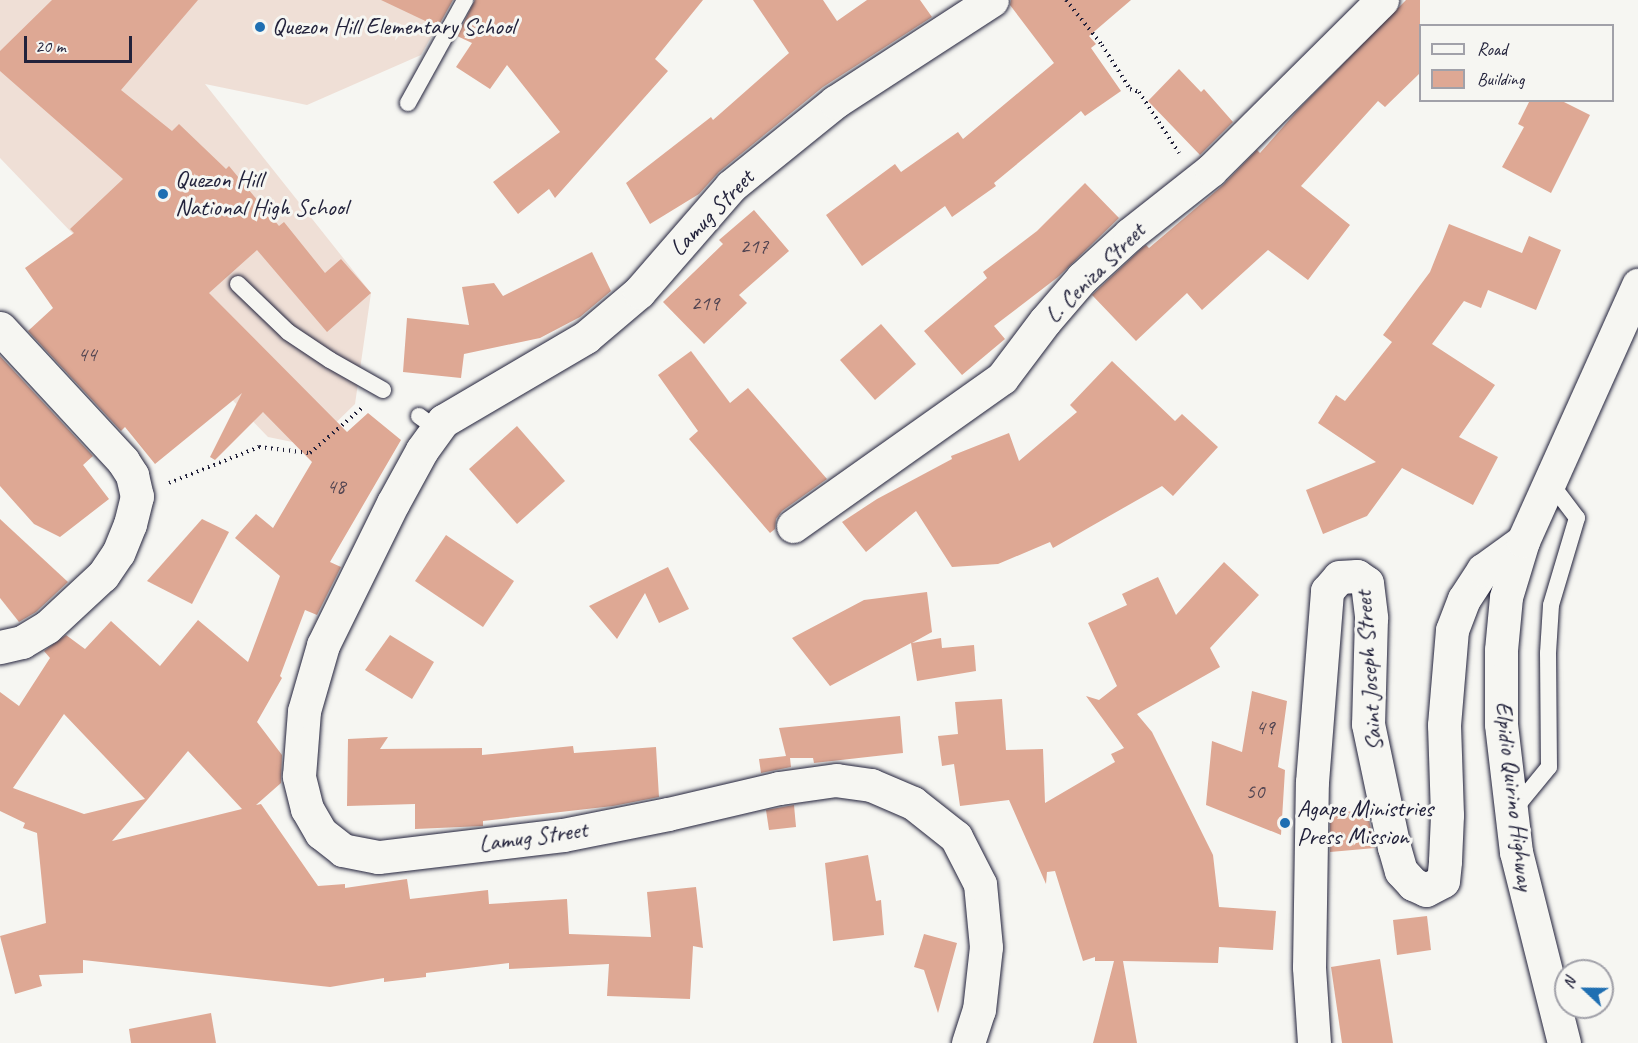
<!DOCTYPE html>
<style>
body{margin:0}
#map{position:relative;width:1638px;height:1043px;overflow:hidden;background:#f6f6f2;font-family:Caveat,sans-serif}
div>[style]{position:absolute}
.built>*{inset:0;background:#efdfd6}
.building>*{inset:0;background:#dea894}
.path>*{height:4px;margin-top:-2px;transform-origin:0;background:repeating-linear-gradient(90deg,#22223b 0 1.5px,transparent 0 6px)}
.roads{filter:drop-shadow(0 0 2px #22223b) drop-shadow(0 0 2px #22223b)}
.lane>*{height:16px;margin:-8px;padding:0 8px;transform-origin:8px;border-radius:8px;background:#f6f6f2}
.street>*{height:33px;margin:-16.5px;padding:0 16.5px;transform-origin:16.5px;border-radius:16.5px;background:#f6f6f2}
.secondary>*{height:33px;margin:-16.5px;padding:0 16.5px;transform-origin:16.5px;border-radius:16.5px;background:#f6f6f2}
.highway>*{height:33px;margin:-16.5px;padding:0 16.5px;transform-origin:16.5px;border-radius:16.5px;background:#f6f6f2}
.dots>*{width:16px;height:16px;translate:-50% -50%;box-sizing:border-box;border:3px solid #f6f6f2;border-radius:50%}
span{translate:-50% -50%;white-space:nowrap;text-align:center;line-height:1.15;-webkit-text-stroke:6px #f6f6f2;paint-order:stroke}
.number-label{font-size:21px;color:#514451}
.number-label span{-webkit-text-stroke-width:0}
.poi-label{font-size:24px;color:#22223b}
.left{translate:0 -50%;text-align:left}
.street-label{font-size:24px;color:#22223b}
.legend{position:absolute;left:1419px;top:24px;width:195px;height:78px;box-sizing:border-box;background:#f6f6f2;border:2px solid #a1a1a9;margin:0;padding:8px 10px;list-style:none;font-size:18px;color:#22223b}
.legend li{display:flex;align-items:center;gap:12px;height:30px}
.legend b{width:30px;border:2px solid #a1a1a9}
.north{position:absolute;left:1554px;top:959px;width:60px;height:60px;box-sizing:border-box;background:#f6f6f2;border:2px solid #a1a1a9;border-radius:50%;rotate:292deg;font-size:16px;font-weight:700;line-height:24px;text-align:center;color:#22223b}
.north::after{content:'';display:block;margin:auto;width:21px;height:27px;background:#1f6fb2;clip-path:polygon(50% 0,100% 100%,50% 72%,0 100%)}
.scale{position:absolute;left:24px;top:36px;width:108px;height:27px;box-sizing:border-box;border:3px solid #22223b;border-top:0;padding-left:8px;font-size:18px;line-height:21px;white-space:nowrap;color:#22223b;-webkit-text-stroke:4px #f6f6f2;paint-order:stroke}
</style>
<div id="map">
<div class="built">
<div style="clip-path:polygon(0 0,452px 0,421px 55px,307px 105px,205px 84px,371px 293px,355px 404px,312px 446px,268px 437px,0 158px)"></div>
</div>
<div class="building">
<div style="clip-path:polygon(evenodd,52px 0,198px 0,121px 90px,172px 131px,179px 124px,226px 169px,229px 166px,279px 226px,284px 222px,325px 273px,341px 259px,371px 293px,327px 332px,257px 250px,209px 293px,347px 432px,368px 413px,401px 440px,330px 562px,341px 567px,317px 615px,305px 610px,280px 676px,282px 678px,257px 722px,282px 755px,281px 783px,256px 805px,261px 804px,318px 886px,345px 884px,345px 888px,407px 879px,410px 899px,488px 890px,489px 904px,567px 899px,569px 934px,651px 937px,647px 892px,696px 887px,703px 948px,693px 946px,690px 999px,607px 996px,609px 964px,509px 969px,509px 963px,426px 973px,426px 977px,384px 982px,384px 978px,330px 987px,83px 960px,83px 973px,39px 975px,42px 986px,15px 994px,0 936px,46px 923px,37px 833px,23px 828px,25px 823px,0 811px,0 692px,19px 706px,50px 658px,44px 651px,66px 635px,85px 649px,111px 621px,160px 666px,198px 620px,248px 662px,280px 576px,235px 538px,256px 514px,273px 528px,312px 462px,263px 412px,215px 460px,210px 457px,242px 393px,155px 464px,125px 427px,121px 431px,28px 331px,53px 308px,25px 268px,74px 233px,70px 229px,123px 179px,0 71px,0 51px,52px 0,64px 714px,145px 799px,84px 814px,13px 788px,64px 714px,52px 0,188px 751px,242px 809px,112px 841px,148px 799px,188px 751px)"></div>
<div style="clip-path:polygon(381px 0,453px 0,438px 27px)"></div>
<div style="clip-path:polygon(475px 0,703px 0,655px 59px,668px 71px,555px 198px,549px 189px,518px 214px,493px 182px,560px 132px,507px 65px,490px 89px,456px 67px,472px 43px,457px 36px)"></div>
<div style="clip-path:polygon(753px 0,823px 0,837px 21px,867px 0,920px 0,932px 17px,823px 87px,719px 172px,699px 194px,650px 224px,626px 183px,711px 117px,713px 120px,789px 53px)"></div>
<div style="clip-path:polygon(1011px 0,1131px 0,1089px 36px,1096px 44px,1091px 48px,1121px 91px,1085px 116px,1081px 111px,994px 183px,996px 186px,952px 217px,945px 206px,862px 266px,826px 215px,895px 164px,901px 172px,958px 132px,963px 139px,1054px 63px,1010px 5px)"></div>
<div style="clip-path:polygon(1406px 0,1420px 0,1420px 73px,1385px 107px,1378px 101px,1301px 186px,1350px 225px,1308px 280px,1268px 250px,1202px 310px,1187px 293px,1136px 341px,1092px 295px,1142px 248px,1146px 245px,1149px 248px,1223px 185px,1257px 150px,1260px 153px,1297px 111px)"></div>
<div style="clip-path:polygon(1179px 69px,1201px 92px,1204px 89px,1233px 122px,1200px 155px,1148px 101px)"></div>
<div style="clip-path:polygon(1530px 100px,1560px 100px,1590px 115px,1551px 193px,1502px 167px,1524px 127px,1518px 124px)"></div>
<div style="clip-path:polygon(1085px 183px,1119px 218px,1058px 277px,994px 326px,1005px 339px,962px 375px,924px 331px,987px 278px,983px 272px,1037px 231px)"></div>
<div style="clip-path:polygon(754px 210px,789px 251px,739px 295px,747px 303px,704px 344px,663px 302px,723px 244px,719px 240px)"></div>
<div style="clip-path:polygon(1449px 224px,1522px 253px,1529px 236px,1561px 250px,1536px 310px,1488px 290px,1481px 308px,1464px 301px,1432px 344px,1495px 385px,1459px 437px,1498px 457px,1473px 505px,1402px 468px,1367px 516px,1323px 534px,1306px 490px,1376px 462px,1318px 423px,1336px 395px,1345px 401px,1392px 342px,1383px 335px,1430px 272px)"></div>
<div style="clip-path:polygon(592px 252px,611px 291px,580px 317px,540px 338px,464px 354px,461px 378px,403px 372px,407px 318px,469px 325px,462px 287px,494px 283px,503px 296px)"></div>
<div style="clip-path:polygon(881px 324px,916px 364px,875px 400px,840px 360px)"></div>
<div style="clip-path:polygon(691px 351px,730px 403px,748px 388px,827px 479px,782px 511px,776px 519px,775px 529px,770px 533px,689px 439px,698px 431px,658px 375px)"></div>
<div style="clip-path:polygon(0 356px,93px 456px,83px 465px,109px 499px,60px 537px,34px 524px,0 486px)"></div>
<div style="clip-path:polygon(1112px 361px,1175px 421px,1182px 414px,1218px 447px,1173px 496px,1162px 486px,1053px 548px,1050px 542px,998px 564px,952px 567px,916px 511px,866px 552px,842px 522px,877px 499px,952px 459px,951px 456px,1009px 433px,1019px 461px,1077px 412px,1070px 405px)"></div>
<div style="clip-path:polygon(517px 426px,565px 481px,517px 524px,469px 469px)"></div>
<div style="clip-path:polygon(0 519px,68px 582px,36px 612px,19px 622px,0 598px)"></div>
<div style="clip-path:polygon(202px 519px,229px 532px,192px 604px,147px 581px)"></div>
<div style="clip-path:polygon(446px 535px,514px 581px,483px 627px,415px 581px)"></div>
<div style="clip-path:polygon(1224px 562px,1259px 595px,1210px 648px,1220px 667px,1137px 714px,1152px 732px,1213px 855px,1219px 907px,1276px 911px,1273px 950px,1219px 947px,1218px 963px,1123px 961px,1137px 1043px,1093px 1043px,1114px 961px,1095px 961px,1095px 957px,1083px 961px,1055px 871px,1047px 872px,1046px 884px,1009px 800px,960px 806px,954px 764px,942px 766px,938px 736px,958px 734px,955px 702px,1002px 699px,1006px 750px,1043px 749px,1045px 803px,1115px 762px,1111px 754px,1124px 748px,1086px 696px,1099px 700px,1117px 686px,1088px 623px,1127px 605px,1122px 594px,1158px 577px,1176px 615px)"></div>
<div style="clip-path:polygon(668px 567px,689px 609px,659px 623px,645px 593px,617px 639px,589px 606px)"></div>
<div style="clip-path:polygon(927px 592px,932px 632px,912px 643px,941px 638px,942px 648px,974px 645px,976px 671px,917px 681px,911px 643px,830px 686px,792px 638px,864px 600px)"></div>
<div style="clip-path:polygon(390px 635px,434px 662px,412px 699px,365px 670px)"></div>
<div style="clip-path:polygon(1252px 691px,1287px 701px,1278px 767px,1285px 770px,1281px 835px,1206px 805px,1212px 741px,1242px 752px)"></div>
<div style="clip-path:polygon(900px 716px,903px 753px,814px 763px,813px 758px,790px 758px,791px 767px,761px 773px,759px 759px,786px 756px,779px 728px)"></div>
<div style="clip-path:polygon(388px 737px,380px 749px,482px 748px,482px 755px,573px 746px,574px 753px,656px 747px,659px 797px,613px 806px,483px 821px,483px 826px,415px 829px,415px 804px,347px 806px,348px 739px)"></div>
<div style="clip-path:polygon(794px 805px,796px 827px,769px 830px,766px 810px)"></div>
<div style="clip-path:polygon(1367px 810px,1375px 848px,1330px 852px,1330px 813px)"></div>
<div style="clip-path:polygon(868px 855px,876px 901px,881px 900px,884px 935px,833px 941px,825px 863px)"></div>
<div style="clip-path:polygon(1427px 916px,1431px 950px,1397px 955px,1393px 920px)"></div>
<div style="clip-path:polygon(924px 934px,957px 943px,938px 1013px,924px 970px,914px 967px)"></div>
<div style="clip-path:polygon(1380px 959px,1393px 1043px,1342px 1043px,1331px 967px)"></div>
<div style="clip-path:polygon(211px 1013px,216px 1043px,131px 1043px,129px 1029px)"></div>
</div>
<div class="path">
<div style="left:1066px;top:0;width:58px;rotate:51.3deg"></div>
<div style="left:1102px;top:45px;width:52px;rotate:57.5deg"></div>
<div style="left:1130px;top:89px;width:9px;rotate:18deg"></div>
<div style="left:1139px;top:92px;width:73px;rotate:56.7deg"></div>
<div style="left:169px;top:483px;width:97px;rotate:-21.8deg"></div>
<div style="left:259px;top:447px;width:51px;rotate:6.7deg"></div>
<div style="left:310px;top:453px;width:69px;rotate:-40.9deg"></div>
</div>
<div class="roads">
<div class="lane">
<div style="left:408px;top:103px;width:118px;rotate:-61deg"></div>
<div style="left:238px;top:284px;width:69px;rotate:43.8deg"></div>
<div style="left:288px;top:332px;width:50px;rotate:33.7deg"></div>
<div style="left:330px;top:360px;width:61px;rotate:29.5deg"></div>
<div style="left:419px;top:416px;width:22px;rotate:36deg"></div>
<div style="left:1512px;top:812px;width:58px;rotate:-50.6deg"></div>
<div style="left:1549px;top:767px;width:114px;rotate:-90.5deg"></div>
<div style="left:1548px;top:653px;width:48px;rotate:-86.4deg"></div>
<div style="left:1551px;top:605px;width:91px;rotate:-73.4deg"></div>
<div style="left:1577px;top:518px;width:46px;rotate:-127.1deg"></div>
</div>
<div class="street">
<div style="left:0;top:328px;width:181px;rotate:47.2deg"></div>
<div style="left:123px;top:461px;width:17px;rotate:57deg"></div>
<div style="left:132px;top:475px;width:22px;rotate:77deg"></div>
<div style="left:137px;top:496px;width:29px;rotate:104deg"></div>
<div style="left:130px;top:524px;width:31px;rotate:112deg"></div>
<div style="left:118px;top:553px;width:27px;rotate:124deg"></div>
<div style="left:103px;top:575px;width:76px;rotate:137.1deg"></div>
<div style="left:47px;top:627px;width:29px;rotate:149deg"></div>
<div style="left:22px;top:642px;width:23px;rotate:167deg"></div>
<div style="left:793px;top:526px;width:256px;rotate:-35.3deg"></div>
<div style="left:1002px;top:378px;width:71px;rotate:-53deg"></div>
<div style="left:1045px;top:321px;width:57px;rotate:-49.3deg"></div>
<div style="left:1082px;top:278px;width:65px;rotate:-42.5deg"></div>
<div style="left:1130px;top:234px;width:103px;rotate:-38.3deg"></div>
<div style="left:1211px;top:170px;width:241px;rotate:-44.8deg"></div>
<div style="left:1314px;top:1043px;width:76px;rotate:-93.8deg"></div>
<div style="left:1309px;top:967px;width:185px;rotate:-89.1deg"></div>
<div style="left:1312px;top:782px;width:192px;rotate:-85.5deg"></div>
<div style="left:1327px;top:591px;width:18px;rotate:-49deg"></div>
<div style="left:1339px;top:577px;width:18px;rotate:-3deg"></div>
<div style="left:1357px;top:576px;width:12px;rotate:35deg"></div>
<div style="left:1367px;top:583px;width:35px;rotate:83deg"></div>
<div style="left:1371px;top:618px;width:106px;rotate:91.6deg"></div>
<div style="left:1368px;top:724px;width:126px;rotate:78.1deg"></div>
<div style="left:1394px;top:847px;width:25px;rotate:74deg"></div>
<div style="left:1401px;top:871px;width:18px;rotate:47deg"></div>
<div style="left:1413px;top:884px;width:14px;rotate:25deg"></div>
<div style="left:1426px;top:890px;width:19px;rotate:-28deg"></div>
<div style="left:1443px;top:881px;width:20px;rotate:-84deg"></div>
<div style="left:1445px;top:861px;width:46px;rotate:-87.5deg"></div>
<div style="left:1447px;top:815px;width:90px;rotate:-91.9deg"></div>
<div style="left:1444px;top:725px;width:95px;rotate:-85.2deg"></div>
<div style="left:1452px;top:630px;width:33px;rotate:-69deg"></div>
<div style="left:1464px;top:599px;width:35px;rotate:-57deg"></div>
<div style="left:1483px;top:570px;width:49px;rotate:-35.9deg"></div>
</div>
<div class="secondary">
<div style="left:968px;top:1043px;width:35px;rotate:-72deg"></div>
<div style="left:979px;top:1010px;width:63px;rotate:-83.7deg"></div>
<div style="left:986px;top:947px;width:63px;rotate:-95.4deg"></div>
<div style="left:980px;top:884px;width:53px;rotate:-117.1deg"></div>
<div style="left:956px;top:837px;width:55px;rotate:-141.7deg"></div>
<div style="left:913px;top:803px;width:46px;rotate:-156.8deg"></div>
<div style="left:871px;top:785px;width:35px;rotate:-172deg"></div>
<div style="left:836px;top:780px;width:58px;rotate:172deg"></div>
<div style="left:779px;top:788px;width:114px;rotate:166.8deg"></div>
<div style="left:668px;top:814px;width:107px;rotate:168.7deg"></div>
<div style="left:563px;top:835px;width:186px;rotate:173.2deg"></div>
<div style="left:378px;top:857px;width:36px;rotate:-169deg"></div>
<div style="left:343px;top:850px;width:28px;rotate:-142deg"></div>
<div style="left:321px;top:833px;width:28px;rotate:-120deg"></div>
<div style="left:307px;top:809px;width:34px;rotate:-104deg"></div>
<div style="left:299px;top:776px;width:65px;rotate:-85.6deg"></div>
<div style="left:304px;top:711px;width:69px;rotate:-73.9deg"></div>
<div style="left:323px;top:645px;width:158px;rotate:-63.8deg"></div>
<div style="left:393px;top:503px;width:60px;rotate:-61.3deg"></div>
<div style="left:422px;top:450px;width:36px;rotate:-54deg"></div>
<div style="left:443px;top:421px;width:166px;rotate:-30.4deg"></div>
<div style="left:586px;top:337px;width:70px;rotate:-40.3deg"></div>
<div style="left:639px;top:292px;width:140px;rotate:-49deg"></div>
<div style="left:731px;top:186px;width:134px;rotate:-38.9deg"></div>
<div style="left:835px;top:102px;width:187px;rotate:-33deg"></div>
</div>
<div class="highway">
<div style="left:1564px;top:1043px;width:197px;rotate:-104.1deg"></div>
<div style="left:1516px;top:852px;width:129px;rotate:-96.7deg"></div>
<div style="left:1501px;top:724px;width:74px;rotate:-90deg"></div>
<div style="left:1501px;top:650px;width:53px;rotate:-84.6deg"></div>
<div style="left:1506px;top:597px;width:59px;rotate:-73.1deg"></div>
<div style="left:1523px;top:541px;width:281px;rotate:-65.8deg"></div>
</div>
</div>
<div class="dots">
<div style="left:260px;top:27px;background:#1f6fb2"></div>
<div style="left:163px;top:194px;background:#1f6fb2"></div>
<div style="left:1285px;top:823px;background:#1f6fb2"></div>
</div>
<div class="number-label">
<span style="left:754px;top:246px">217</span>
<span style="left:705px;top:303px">219</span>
<span style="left:87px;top:354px">44</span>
<span style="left:336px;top:486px">48</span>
<span style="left:1265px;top:727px">49</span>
<span style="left:1255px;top:791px">50</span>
</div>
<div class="poi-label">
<span class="left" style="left:272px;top:27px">Quezon Hill Elementary School</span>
<span class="left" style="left:175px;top:194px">Quezon Hill<br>National High School</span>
<span class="left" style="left:1297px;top:823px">Agape Ministries<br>Press Mission</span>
</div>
<div class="street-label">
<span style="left:712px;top:213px;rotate:-46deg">Lamug Street</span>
<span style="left:1095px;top:273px;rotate:-45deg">L. Ceniza Street</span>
<span style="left:1369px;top:671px;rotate:-94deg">Saint Joseph Street</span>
<span style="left:1514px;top:796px;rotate:83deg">Elpidio Quirino Highway</span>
<span style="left:533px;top:837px;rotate:-8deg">Lamug Street</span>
</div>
<ul class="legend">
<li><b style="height:8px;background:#f6f6f2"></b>Road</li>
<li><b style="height:16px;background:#dea894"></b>Building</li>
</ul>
<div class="north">N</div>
<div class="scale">20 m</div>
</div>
